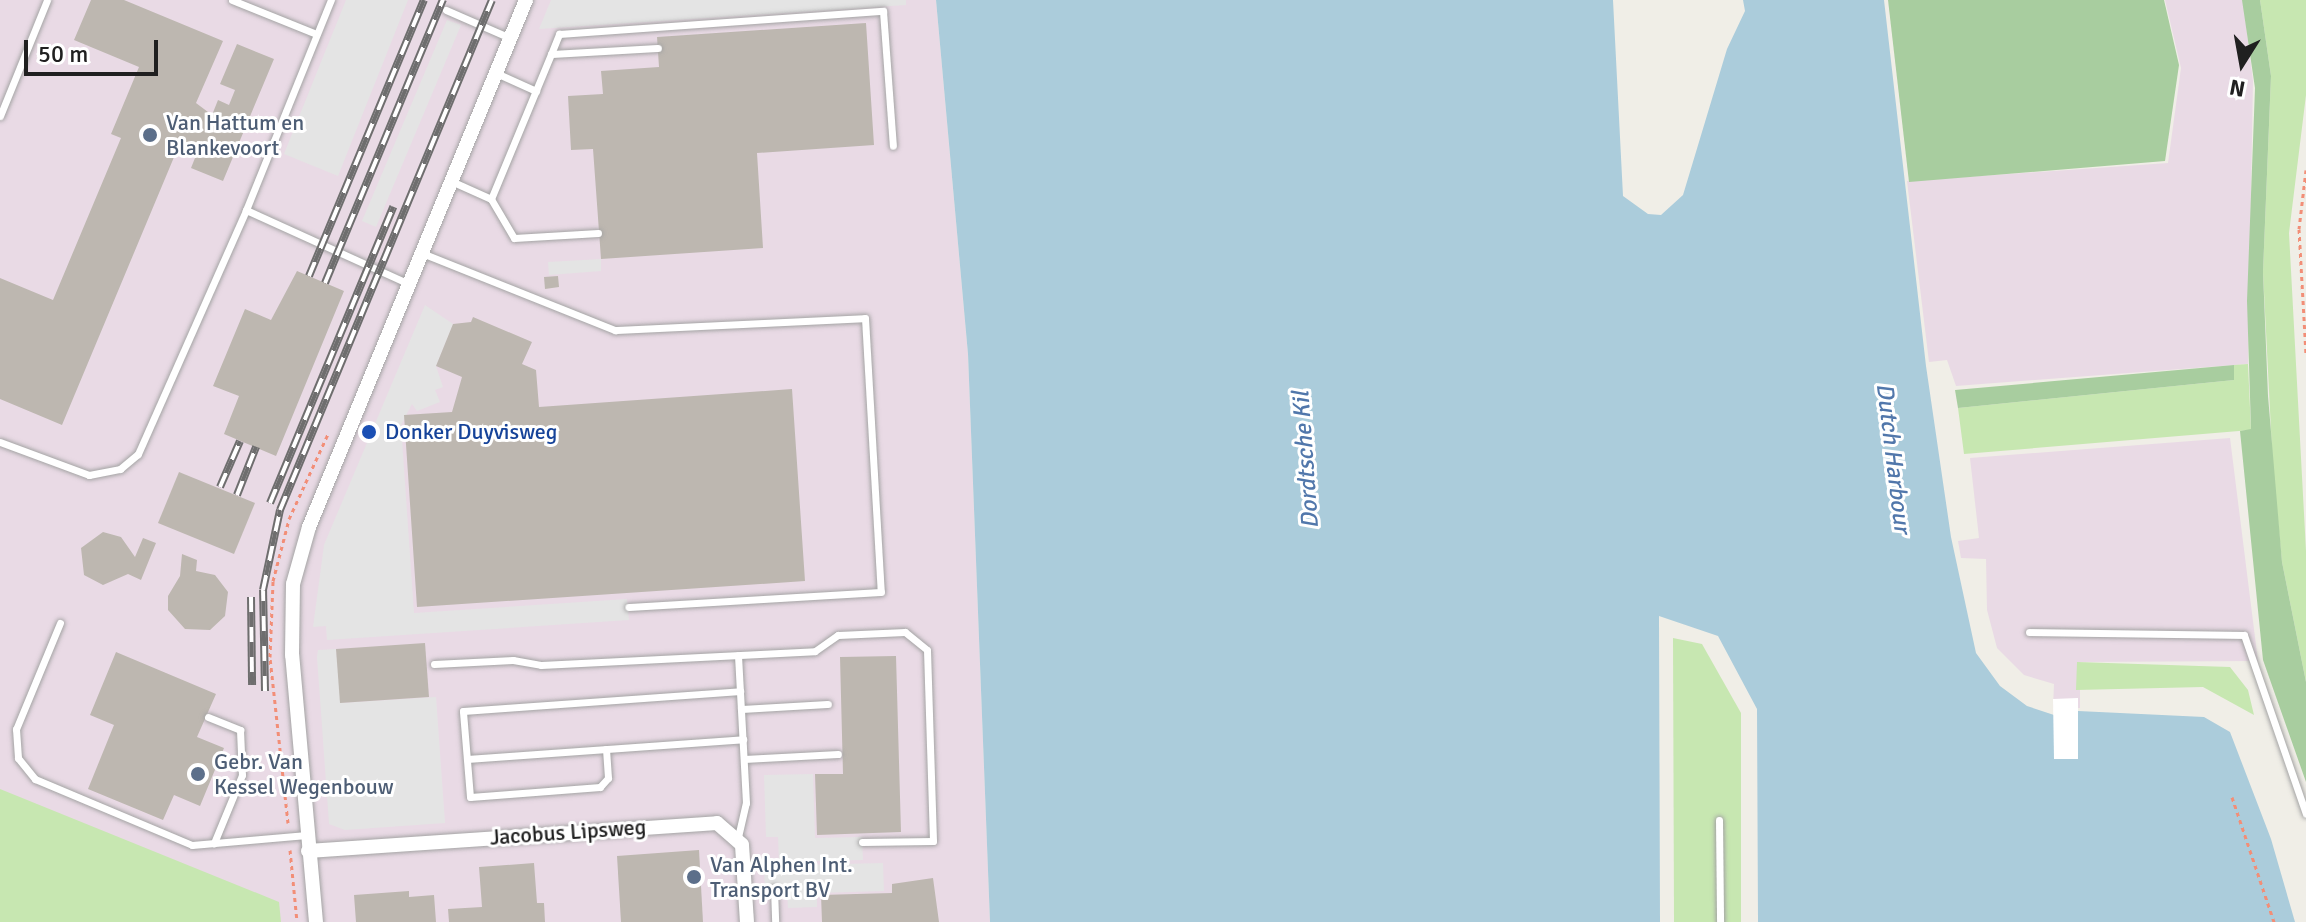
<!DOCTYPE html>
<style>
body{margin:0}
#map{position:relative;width:2306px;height:922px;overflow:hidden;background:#f0eee7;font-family:Signika,sans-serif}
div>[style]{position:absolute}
.industrial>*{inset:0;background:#e9dae5}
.grass>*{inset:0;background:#c7e7b1}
.forest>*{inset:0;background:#a8cd9f}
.parking>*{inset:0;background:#e4e4e4}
.water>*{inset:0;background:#abccdb}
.pier>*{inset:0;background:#fff}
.building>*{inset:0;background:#bdb7b0}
.path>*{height:3px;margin-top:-1.5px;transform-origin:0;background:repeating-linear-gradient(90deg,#f28e77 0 4px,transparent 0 8px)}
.roads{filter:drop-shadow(0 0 2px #a4a4a4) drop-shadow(0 0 2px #a4a4a4)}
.service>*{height:7px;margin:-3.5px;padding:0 3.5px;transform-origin:3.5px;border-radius:3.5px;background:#fff}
.minor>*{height:14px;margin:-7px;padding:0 7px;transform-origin:7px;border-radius:7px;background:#fff}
.rail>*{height:8px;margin-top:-4px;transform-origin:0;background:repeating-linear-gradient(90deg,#fff 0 15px,#6e6e6e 0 30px);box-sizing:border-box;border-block:2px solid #6e6e6e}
.dots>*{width:22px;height:22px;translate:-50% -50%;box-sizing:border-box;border:4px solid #fff;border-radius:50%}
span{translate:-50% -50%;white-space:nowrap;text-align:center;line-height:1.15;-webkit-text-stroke:6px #fff;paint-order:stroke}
.service-label{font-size:22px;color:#4e5e75}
.left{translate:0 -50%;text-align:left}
.transit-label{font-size:22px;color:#164399}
.street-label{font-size:22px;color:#202020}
.water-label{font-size:24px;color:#5177ab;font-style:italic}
.north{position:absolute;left:2202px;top:24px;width:80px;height:80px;-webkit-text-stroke:6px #fff;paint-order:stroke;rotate:191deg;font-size:22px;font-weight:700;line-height:32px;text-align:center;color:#202020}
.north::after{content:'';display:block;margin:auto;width:28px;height:36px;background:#202020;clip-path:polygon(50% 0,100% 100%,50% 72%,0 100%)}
.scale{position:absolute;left:24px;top:40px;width:134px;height:36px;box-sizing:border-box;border:4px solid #202020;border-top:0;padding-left:10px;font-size:24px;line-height:28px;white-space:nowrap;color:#202020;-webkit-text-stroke:6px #fff;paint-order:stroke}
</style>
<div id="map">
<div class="industrial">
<div style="clip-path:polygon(0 0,936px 0,968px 354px,990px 922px,0 922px)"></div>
<div style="clip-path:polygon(2165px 0,2243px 0,2253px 81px,2248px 364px,1956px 386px,1947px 360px,1929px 362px,1907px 181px,2168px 163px,2181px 68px)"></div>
<div style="clip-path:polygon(2230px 438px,2258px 661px,2080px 662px,2080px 708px,2053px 708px,2054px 684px,2024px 675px,1997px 648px,1987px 610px,1986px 559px,1961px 558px,1958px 541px,1979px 538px,1970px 458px)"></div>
</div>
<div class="grass">
<div style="clip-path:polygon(2260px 0,2306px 0,2306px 95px,2289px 233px,2306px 551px,2306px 682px,2282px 562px,2273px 470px,2263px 272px,2271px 76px)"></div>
<div style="clip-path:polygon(2248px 364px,2251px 430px,1964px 454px,1958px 408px,2234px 380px,2234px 365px)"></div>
<div style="clip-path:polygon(1673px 638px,1702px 644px,1741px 713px,1741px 922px,1674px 922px)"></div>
<div style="clip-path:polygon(2077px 662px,2230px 667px,2248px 690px,2254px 715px,2203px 687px,2076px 690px)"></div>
<div style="clip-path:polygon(0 789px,279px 902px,281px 922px,0 922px)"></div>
</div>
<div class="forest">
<div style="clip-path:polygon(1888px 0,2164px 0,2179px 65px,2165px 161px,1909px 182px)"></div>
<div style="clip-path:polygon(2242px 0,2260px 0,2271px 76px,2263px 272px,2268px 396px,2282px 562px,2306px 682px,2306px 782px,2263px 660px,2240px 431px,2251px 429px,2247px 301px,2255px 88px)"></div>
<div style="clip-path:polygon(2234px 365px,2234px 380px,1958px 408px,1955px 390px)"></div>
</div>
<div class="parking">
<div style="clip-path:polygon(346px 0,408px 0,338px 176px,284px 154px)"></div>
<div style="clip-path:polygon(551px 0,906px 0,906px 5px,539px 29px)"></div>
<div style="clip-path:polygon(447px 20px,461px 25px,376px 227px,362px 221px)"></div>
<div style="clip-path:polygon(601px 259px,601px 271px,549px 275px,548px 262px)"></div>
<div style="clip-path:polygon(425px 305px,453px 324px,436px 366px,443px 387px,435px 390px,440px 402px,417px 411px,412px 404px,401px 425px,414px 613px,627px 599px,629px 620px,327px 640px,326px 626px,313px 627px,324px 545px)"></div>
<div style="clip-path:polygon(336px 649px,341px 703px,436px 697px,445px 823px,345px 830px,329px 824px,317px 657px,318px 650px)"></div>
<div style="clip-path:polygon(813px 774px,815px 838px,862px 837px,863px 860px,779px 862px,778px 837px,766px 837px,764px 775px)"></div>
<div style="clip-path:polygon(883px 863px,884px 891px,817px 893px,817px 907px,788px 908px,787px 893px,765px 894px,764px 866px)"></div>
</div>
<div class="water">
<div style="clip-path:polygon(936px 0,1613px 0,1623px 196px,1648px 214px,1661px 215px,1683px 195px,1727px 49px,1745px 11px,1743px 0,1884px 0,1926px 366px,1951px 537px,1976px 653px,2000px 686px,2027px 706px,2054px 715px,2078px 711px,2204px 717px,2230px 732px,2271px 839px,2295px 922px,1758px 922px,1757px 709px,1718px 636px,1659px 616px,1660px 922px,990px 922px,968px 354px)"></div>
</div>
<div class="pier">
<div style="clip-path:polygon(2078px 698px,2078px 759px,2054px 759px,2053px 699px)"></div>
</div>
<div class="building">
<div style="clip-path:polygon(91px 0,124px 0,223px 41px,196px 103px,212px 115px,218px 100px,229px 105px,235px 90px,220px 84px,237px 44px,274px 59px,223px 181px,191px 168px,197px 153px,177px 150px,62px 425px,0 399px,0 278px,53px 300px,121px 138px,111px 134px,139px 67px,74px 40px)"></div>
<div style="clip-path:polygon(866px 23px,874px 145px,757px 153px,763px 248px,601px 259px,593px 149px,571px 150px,568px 96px,603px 94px,601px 71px,659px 67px,657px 37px)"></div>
<div style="clip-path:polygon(297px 271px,344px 291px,276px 456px,224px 434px,239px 396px,213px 386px,245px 309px,271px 320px)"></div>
<div style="clip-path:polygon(558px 276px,559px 287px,545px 289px,544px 277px)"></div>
<div style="clip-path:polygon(473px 317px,532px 342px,522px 364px,536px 370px,539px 407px,792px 389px,805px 581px,417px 607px,404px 415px,452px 412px,462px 377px,436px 366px,453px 324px,471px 322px)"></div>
<div style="clip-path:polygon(179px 472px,255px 503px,234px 554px,158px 523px)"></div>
<div style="clip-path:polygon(103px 532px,121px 537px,135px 557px,143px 538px,156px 543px,141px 580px,128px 574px,103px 585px,84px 575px,81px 548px)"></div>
<div style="clip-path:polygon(182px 554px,197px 560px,196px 571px,215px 575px,228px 592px,225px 616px,210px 630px,185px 629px,168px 610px,168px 596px,180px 576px)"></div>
<div style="clip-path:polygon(425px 643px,429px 697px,340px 703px,336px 649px)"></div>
<div style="clip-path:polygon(116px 652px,216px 694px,197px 737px,224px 748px,200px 806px,174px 795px,163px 820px,88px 789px,114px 725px,90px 715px)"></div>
<div style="clip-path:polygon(896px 656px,901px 832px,817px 835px,815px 774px,843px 774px,840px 657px)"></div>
<div style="clip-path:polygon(699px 850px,703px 922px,621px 922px,617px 856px)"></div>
<div style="clip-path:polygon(534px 863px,537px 903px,544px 903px,545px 922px,449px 922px,448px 909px,482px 907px,479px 867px)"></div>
<div style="clip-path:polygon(933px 878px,939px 922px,822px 922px,821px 895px,892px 893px,892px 884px)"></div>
<div style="clip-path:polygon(409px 891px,409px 897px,434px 895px,436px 922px,356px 922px,354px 895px)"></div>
</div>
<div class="path">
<div style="left:2306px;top:170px;width:59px;rotate:96.8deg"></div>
<div style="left:2299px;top:229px;width:125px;rotate:86.8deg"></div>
<div style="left:2232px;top:797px;width:132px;rotate:71.4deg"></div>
<div style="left:288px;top:823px;width:167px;rotate:-96.2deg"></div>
<div style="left:270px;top:657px;width:76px;rotate:-87.7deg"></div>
<div style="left:273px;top:581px;width:64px;rotate:-75.5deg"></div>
<div style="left:289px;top:519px;width:94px;rotate:-65.4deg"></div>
<div style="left:290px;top:850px;width:72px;rotate:84.4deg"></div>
</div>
<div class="roads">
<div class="service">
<div style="left:232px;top:0;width:91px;rotate:22deg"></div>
<div style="left:446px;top:10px;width:70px;rotate:23.6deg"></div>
<div style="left:551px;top:54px;width:22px;rotate:-68deg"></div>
<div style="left:559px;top:34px;width:325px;rotate:-4.1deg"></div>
<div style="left:883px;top:11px;width:135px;rotate:85.8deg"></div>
<div style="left:496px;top:73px;width:44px;rotate:24.2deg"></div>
<div style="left:0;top:116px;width:125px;rotate:-67.9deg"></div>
<div style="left:451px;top:181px;width:44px;rotate:24.2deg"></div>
<div style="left:246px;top:210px;width:179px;rotate:24.4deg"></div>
<div style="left:598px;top:233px;width:84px;rotate:176.6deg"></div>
<div style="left:514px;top:238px;width:45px;rotate:-120.5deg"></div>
<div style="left:491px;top:199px;width:157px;rotate:-67.5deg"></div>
<div style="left:551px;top:54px;width:107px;rotate:-3.2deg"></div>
<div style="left:422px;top:253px;width:208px;rotate:21.8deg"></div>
<div style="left:615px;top:330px;width:250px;rotate:-2.7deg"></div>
<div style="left:865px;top:318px;width:274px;rotate:86.7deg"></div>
<div style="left:881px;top:592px;width:253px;rotate:176.6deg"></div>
<div style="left:0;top:442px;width:95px;rotate:20.3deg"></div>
<div style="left:89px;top:475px;width:32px;rotate:-11deg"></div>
<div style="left:120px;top:469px;width:23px;rotate:-40deg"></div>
<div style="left:138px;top:454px;width:267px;rotate:-66.1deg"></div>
<div style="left:246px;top:210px;width:227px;rotate:-68deg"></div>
<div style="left:60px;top:623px;width:115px;rotate:112.5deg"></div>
<div style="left:16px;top:729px;width:29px;rotate:86deg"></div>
<div style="left:18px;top:758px;width:27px;rotate:51deg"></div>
<div style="left:35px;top:779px;width:170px;rotate:22.8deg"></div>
<div style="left:192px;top:845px;width:115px;rotate:-5deg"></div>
<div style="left:2029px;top:632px;width:215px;rotate:0.8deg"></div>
<div style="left:2244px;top:635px;width:189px;rotate:70.9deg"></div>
<div style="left:434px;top:664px;width:79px;rotate:-2.9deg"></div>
<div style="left:513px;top:660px;width:28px;rotate:10deg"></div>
<div style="left:541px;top:665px;width:274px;rotate:-2.9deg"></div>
<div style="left:815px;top:651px;width:28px;rotate:-35deg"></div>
<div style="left:838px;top:635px;width:67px;rotate:-2.6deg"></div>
<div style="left:905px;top:632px;width:28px;rotate:39deg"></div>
<div style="left:927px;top:650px;width:191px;rotate:88.2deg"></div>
<div style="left:933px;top:841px;width:71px;rotate:179.2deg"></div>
<div style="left:741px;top:709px;width:87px;rotate:-3.3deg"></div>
<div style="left:208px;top:717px;width:35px;rotate:22deg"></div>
<div style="left:240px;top:730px;width:45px;rotate:87.5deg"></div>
<div style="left:242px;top:775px;width:74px;rotate:112.4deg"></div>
<div style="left:606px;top:749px;width:29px;rotate:86deg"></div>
<div style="left:608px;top:778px;width:12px;rotate:132deg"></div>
<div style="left:600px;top:787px;width:130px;rotate:175.6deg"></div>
<div style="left:470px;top:797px;width:86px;rotate:-94.7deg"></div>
<div style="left:463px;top:711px;width:278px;rotate:-4.1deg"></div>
<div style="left:467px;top:759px;width:277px;rotate:-4.1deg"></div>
<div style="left:744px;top:759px;width:94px;rotate:-3deg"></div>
<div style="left:1719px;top:820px;width:102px;rotate:89.4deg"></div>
<div style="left:738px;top:837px;width:35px;rotate:-77deg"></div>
<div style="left:746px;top:803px;width:148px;rotate:-93.1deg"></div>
<div style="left:774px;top:888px;width:34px;rotate:88deg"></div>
</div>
<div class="minor">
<div style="left:308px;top:851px;width:410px;rotate:-3.9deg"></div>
<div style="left:717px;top:823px;width:33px;rotate:41deg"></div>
<div style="left:742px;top:845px;width:77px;rotate:86.3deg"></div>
<div style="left:316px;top:922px;width:268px;rotate:-95.1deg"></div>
<div style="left:292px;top:655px;width:71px;rotate:-89.2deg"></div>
<div style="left:293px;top:584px;width:59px;rotate:-74.3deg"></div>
<div style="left:309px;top:527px;width:570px;rotate:-67.62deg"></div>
</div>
</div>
<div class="rail">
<div style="left:309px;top:276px;width:299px;rotate:-67.4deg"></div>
<div style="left:325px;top:283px;width:307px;rotate:-67.4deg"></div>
<div style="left:220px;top:487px;width:50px;rotate:-66.5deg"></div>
<div style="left:237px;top:495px;width:52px;rotate:-68.4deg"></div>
<div style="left:270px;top:503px;width:321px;rotate:-67.4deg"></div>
<div style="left:251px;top:597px;width:88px;rotate:89.3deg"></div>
<div style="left:265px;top:691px;width:101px;rotate:-91.1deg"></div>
<div style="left:263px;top:590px;width:82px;rotate:-78deg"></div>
<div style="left:280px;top:510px;width:552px;rotate:-67.43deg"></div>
</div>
<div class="dots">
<div style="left:150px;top:135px;background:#5c6f8a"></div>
<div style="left:369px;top:432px;background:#1a4fb4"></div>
<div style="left:198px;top:774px;background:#5c6f8a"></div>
<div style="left:694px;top:877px;background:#5c6f8a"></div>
</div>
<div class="service-label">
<span class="left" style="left:166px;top:135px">Van Hattum en<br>Blankevoort</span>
<span class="left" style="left:214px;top:774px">Gebr. Van<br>Kessel Wegenbouw</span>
<span class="left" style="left:710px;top:877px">Van Alphen Int.<br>Transport BV</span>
</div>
<div class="transit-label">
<span class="left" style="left:385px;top:432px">Donker Duyvisweg</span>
</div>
<div class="street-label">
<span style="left:568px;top:832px;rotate:-4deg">Jacobus Lipsweg</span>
</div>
<div class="water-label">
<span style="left:1893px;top:458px;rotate:83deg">Dutch Harbour</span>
<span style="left:1306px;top:460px;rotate:-94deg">Dordtsche Kil</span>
</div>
<div class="north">N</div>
<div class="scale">50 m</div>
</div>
